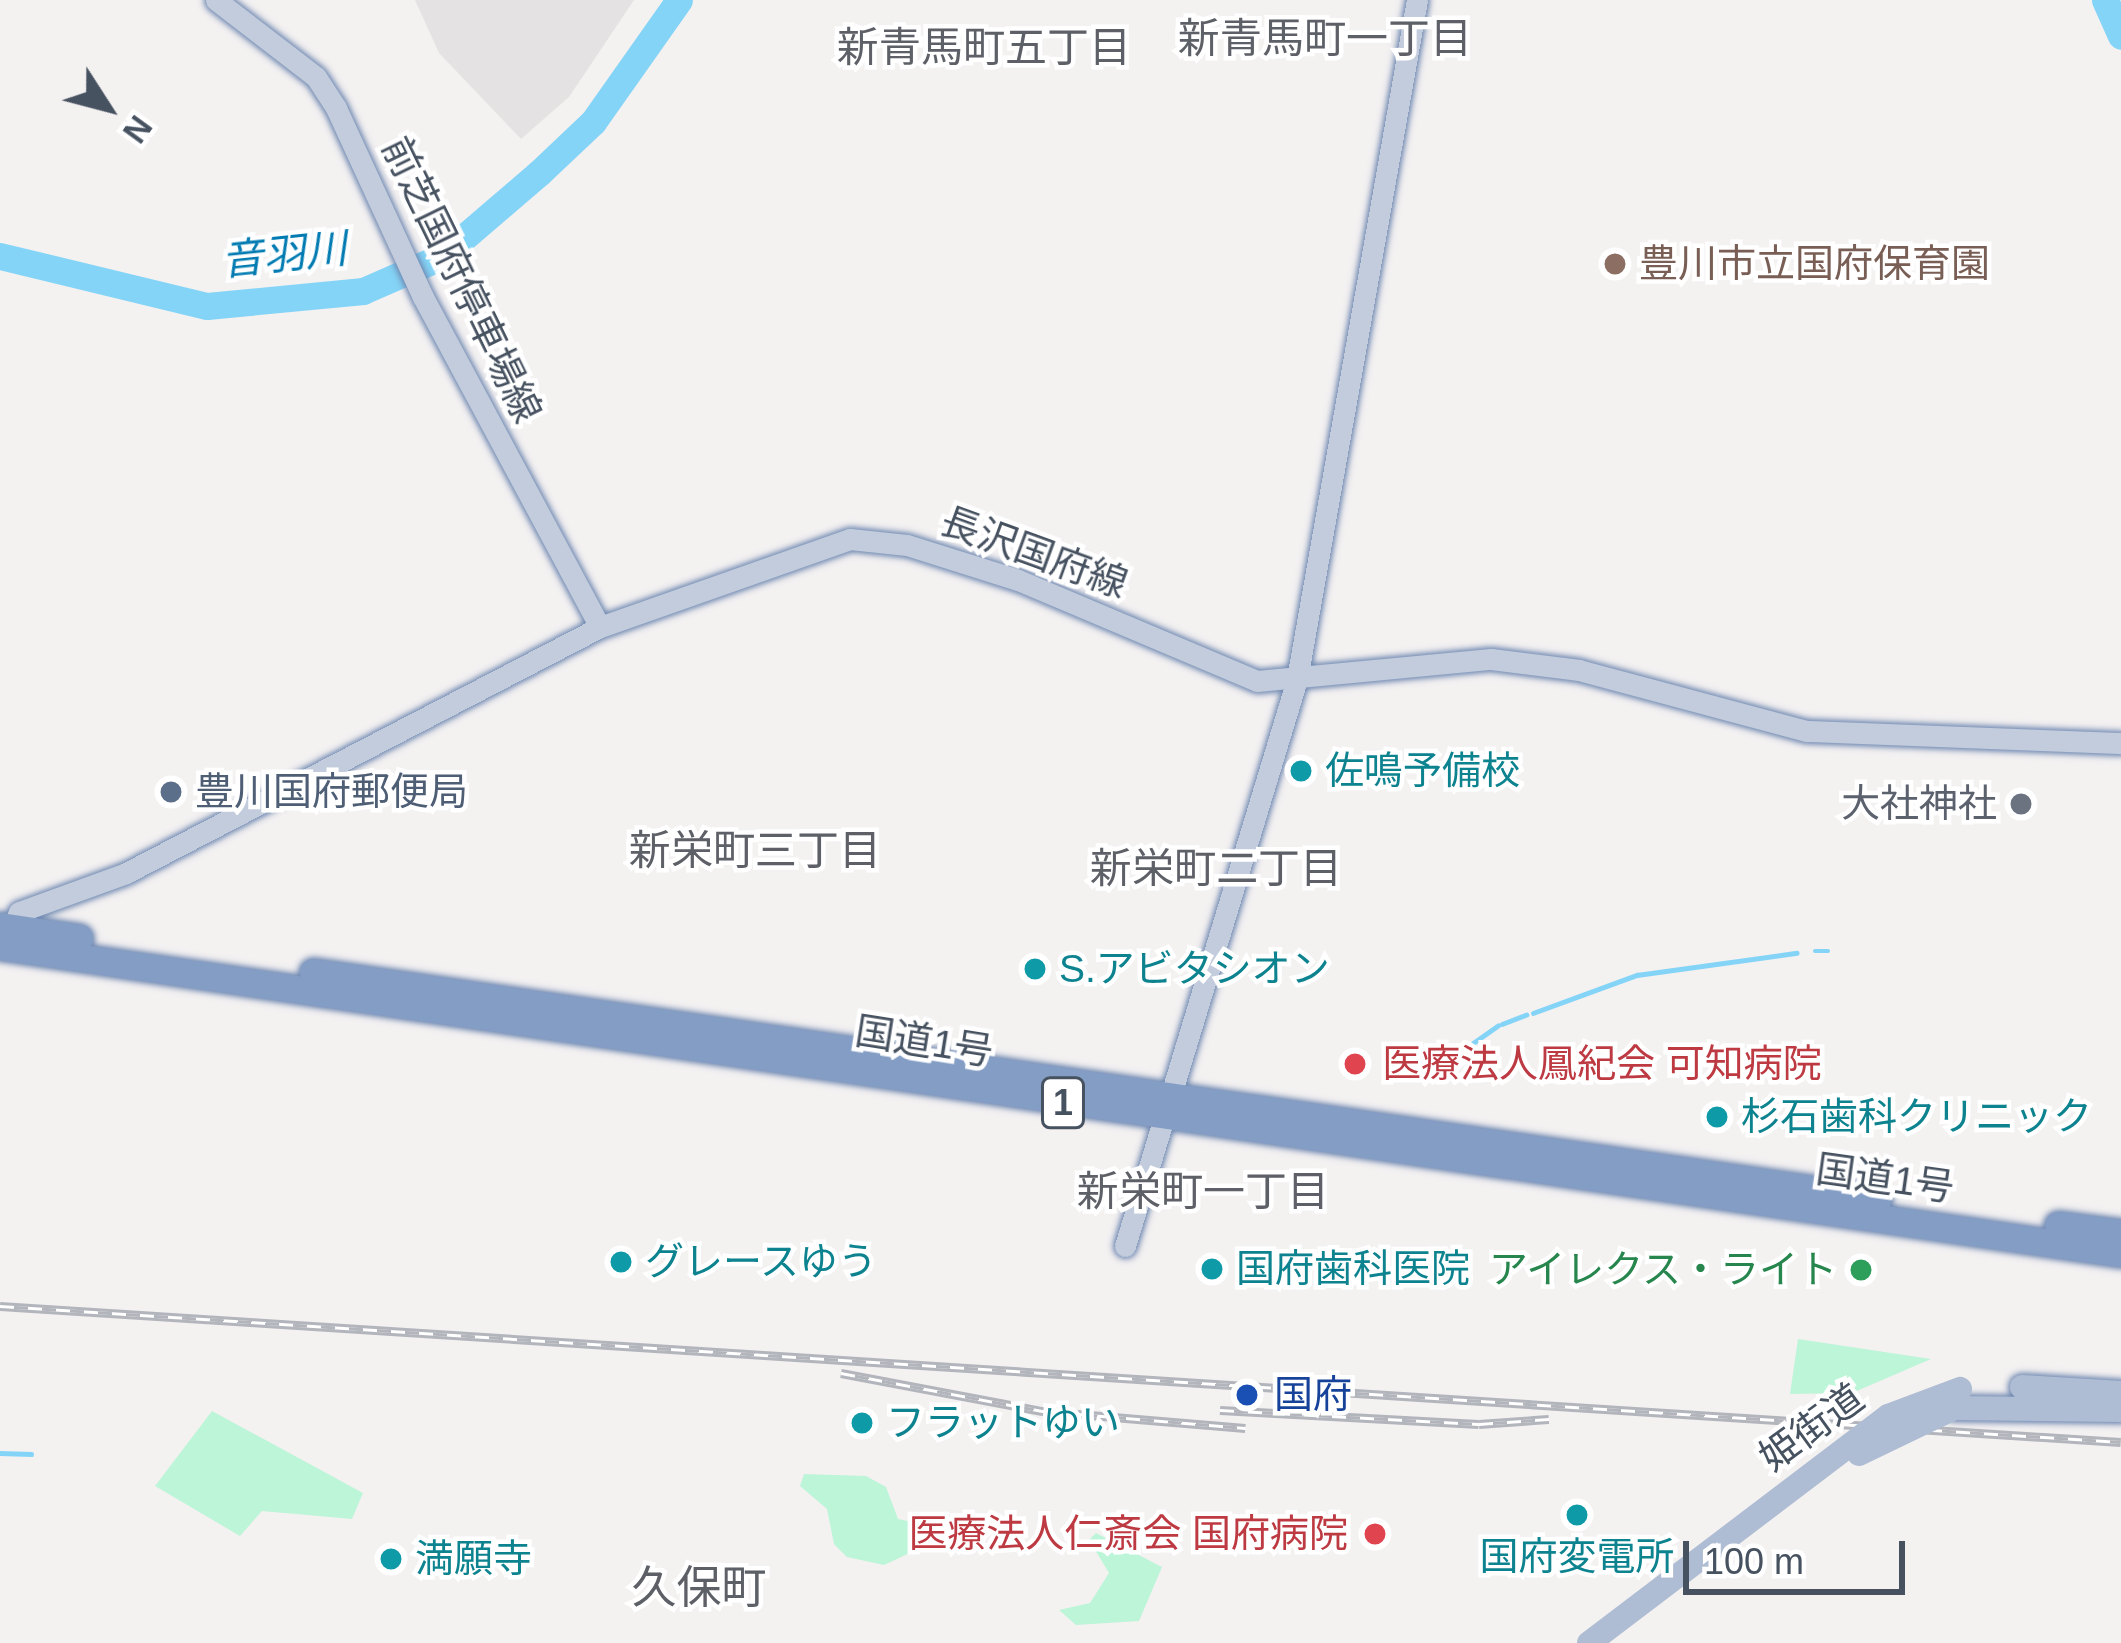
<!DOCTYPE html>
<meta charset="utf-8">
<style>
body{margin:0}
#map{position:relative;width:2121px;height:1643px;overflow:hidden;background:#f4f1f1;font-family:Arial,"Noto Sans JP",sans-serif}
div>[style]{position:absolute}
.education>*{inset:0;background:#e5e2e3}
.green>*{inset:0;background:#bcf5d8}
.stream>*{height:4.5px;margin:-2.25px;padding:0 2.25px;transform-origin:2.25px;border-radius:2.25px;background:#84d4f7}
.river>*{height:27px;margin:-13.5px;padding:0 13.5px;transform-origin:13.5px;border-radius:13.5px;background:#84d4f7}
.roads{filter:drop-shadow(0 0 3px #6f88b1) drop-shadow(0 0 3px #6f88b1)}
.secondary>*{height:21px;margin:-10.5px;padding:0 10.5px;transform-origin:10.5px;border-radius:10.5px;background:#c2ccdc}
.primary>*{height:24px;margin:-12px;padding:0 12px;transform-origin:12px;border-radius:12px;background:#aebdd3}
.highway>*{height:27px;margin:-13.5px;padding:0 13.5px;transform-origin:13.5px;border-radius:13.5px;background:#849dc5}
.rail>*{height:9px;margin-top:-4.5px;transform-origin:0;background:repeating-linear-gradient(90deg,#fff 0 14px,#b3b5bc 0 28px);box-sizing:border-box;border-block:3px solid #b3b5bc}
.primary-bridge>*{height:24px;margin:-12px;padding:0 12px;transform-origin:12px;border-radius:12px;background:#aebdd3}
.dots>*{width:33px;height:33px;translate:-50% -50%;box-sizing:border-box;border:6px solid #fff;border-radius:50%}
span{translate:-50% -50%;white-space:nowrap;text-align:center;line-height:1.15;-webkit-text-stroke:9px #fff;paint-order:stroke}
.shield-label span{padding:3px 9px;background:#fff;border:3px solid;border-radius:9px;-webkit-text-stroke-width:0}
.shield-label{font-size:36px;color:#475261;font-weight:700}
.education-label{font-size:39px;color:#785e54}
.left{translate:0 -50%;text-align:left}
.street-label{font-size:39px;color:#475261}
.culture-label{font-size:39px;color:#0d838f}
.service-label{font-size:39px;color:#4e5e75}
.worship-label{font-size:39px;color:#5b616d}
.right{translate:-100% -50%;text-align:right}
.health-label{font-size:39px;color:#be3a42}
.leisure-label{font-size:39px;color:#27864d}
.transit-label{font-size:39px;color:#164399}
.neighbourhood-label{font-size:42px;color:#5d6067}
.water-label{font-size:42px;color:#017bb2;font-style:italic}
.quarter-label{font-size:45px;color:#5d6067}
.north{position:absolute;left:48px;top:48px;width:120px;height:120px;-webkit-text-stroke:9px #fff;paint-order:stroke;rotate:126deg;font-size:33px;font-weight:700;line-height:48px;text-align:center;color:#475261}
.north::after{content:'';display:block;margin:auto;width:42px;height:54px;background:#475261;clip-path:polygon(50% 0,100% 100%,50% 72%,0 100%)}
.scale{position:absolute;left:1683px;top:1541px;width:222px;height:54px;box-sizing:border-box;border:6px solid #475261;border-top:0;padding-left:15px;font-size:36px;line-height:42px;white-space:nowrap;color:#475261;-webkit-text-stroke:9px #fff;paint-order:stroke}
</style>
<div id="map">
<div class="education">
<div style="clip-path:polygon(415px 0,634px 0,569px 97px,521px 139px,439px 53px)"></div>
</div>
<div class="green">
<div style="clip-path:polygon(1798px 1339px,1931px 1359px,1852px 1393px,1790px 1394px)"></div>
<div style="clip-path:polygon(212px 1411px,363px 1493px,352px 1519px,262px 1511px,240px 1536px,155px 1486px)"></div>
<div style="clip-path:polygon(804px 1474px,866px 1476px,886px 1487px,898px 1519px,931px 1526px,927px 1545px,884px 1565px,847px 1557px,834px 1544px,827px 1509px,800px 1486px)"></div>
<div style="clip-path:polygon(1096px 1533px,1162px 1567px,1139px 1621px,1076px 1625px,1059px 1610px,1090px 1603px,1109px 1573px,1089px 1540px)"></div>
</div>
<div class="stream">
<div style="left:1815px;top:951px;width:13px"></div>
<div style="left:1533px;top:1013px;width:111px;rotate:-20.1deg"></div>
<div style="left:1637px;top:975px;width:161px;rotate:-7.9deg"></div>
<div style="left:1502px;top:1024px;width:26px;rotate:-21deg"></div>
<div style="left:1466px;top:1048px;width:39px;rotate:-35deg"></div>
<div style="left:0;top:1453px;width:31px;rotate:2deg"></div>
</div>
<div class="river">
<div style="left:2105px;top:0;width:39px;rotate:66deg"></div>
<div style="left:0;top:256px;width:213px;rotate:13.6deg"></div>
<div style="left:207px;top:306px;width:157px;rotate:-5.5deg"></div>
<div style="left:363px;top:291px;width:85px;rotate:-23.6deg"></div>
<div style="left:441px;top:257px;width:129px;rotate:-40.6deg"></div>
<div style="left:539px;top:173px;width:74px;rotate:-43.4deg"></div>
<div style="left:593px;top:122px;width:149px;rotate:-54.8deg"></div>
</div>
<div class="roads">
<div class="secondary">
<div style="left:216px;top:0;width:126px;rotate:37.6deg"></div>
<div style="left:316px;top:77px;width:37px;rotate:57deg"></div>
<div style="left:336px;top:108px;width:208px;rotate:65.3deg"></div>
<div style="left:423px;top:297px;width:374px;rotate:61.8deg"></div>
<div style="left:8px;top:937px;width:27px;rotate:-66deg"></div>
<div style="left:19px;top:912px;width:114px;rotate:-20deg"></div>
<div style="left:126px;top:873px;width:534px;rotate:-27.43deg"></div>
<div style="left:600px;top:627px;width:265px;rotate:-19.4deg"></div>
<div style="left:850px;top:539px;width:57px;rotate:6deg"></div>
<div style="left:907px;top:545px;width:116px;rotate:17.5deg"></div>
<div style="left:1018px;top:580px;width:259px;rotate:22.9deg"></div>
<div style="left:1257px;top:681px;width:235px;rotate:-5.4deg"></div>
<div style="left:1491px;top:659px;width:89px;rotate:7.1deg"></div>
<div style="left:1579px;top:670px;width:236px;rotate:15deg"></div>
<div style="left:1807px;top:731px;width:314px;rotate:2.2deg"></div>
<div style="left:1125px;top:1246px;width:593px;rotate:-73.12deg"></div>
<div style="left:1297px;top:679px;width:690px;rotate:-79.98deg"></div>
</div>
<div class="primary">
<div style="left:2022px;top:1387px;width:99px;rotate:3.5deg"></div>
<div style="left:1954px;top:1408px;width:167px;rotate:0.7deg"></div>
</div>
<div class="highway">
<div style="left:0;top:926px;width:80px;rotate:8.6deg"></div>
<div style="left:0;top:946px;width:2143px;rotate:8.24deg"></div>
<div style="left:313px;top:972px;width:1581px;rotate:8.25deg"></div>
<div style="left:2058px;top:1225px;width:64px;rotate:7.2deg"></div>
</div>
</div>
<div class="rail">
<div style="left:0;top:1306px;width:2125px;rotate:3.67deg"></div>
<div style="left:841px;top:1373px;width:205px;rotate:10.7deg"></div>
<div style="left:1042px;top:1411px;width:204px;rotate:4.8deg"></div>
<div style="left:1220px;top:1410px;width:259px;rotate:3.1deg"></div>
<div style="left:1479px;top:1424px;width:70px;rotate:-4.1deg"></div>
</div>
<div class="primary-bridge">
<div style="left:1859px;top:1454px;width:106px;rotate:-25.8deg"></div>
<div style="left:1589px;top:1643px;width:375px;rotate:-37.2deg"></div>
<div style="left:1888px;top:1416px;width:77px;rotate:-20.6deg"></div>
</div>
<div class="dots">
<div style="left:1615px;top:264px;background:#8d6e63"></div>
<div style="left:1301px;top:771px;background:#0f9aa8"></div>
<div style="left:171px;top:792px;background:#5c6f8a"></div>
<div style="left:2021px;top:804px;background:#6b7280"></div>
<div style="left:1035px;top:969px;background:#0f9aa8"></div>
<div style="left:1355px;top:1064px;background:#e0444e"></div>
<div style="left:1717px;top:1117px;background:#0f9aa8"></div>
<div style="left:621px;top:1262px;background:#0f9aa8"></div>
<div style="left:1212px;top:1269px;background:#0f9aa8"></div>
<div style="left:1861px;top:1270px;background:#2e9e5b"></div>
<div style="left:1247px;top:1395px;background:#1a4fb4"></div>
<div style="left:862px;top:1423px;background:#0f9aa8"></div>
<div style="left:1577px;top:1515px;background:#0f9aa8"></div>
<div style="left:1375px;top:1534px;background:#e0444e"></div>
<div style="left:391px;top:1559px;background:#0f9aa8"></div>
</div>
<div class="shield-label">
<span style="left:1063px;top:1103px">1</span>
</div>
<div class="education-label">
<span class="left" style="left:1639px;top:264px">豊川市立国府保育園</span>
</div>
<div class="street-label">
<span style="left:461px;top:280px;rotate:64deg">前芝国府停車場線</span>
<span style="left:1034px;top:553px;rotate:20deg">長沢国府線</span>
<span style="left:924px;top:1042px;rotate:9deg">国道1号</span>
<span style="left:1885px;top:1179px;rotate:8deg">国道1号</span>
<span style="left:1812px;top:1428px;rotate:-36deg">姫街道</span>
</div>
<div class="culture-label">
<span class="left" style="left:1325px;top:771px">佐鳴予備校</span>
<span class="left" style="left:1059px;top:969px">S.アビタシオン</span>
<span class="left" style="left:1741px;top:1117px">杉石歯科クリニック</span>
<span class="left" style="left:645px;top:1262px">グレースゆう</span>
<span class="left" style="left:1236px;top:1269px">国府歯科医院</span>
<span class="left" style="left:886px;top:1423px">フラットゆい</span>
<span style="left:1577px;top:1557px">国府変電所</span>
<span class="left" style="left:415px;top:1559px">満願寺</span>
</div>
<div class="service-label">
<span class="left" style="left:195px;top:792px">豊川国府郵便局</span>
</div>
<div class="worship-label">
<span class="right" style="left:1997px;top:804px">大社神社</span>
</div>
<div class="health-label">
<span class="left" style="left:1382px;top:1064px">医療法人鳳紀会 可知病院</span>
<span class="right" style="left:1348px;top:1534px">医療法人仁斎会 国府病院</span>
</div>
<div class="leisure-label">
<span class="right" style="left:1837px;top:1270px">アイレクス・ライト</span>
</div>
<div class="transit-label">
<span class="left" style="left:1274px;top:1395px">国府</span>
</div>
<div class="neighbourhood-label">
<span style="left:1325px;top:39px">新青馬町一丁目</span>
<span style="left:984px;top:48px">新青馬町五丁目</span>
<span style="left:755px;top:851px">新栄町三丁目</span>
<span style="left:1216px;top:869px">新栄町二丁目</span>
<span style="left:1203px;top:1192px">新栄町一丁目</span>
</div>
<div class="water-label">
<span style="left:284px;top:255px;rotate:-6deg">音羽川</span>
</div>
<div class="quarter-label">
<span style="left:699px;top:1588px">久保町</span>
</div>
<div class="north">N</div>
<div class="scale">100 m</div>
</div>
